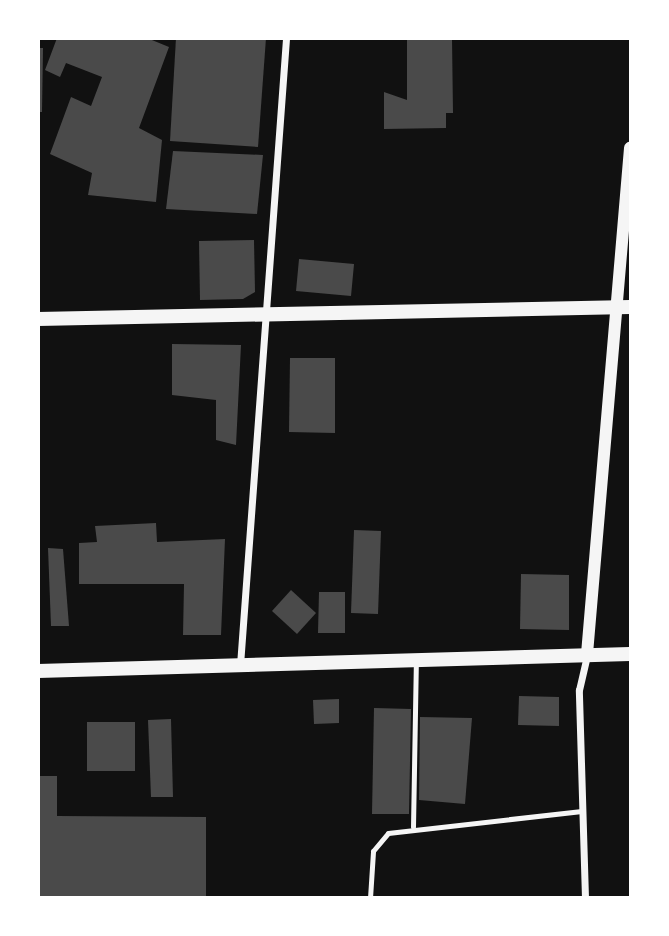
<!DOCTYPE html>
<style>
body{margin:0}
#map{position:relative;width:669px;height:936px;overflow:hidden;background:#111;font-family:"Roboto Serif",serif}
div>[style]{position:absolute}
.building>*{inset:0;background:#4a4a4a}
.service>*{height:5px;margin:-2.5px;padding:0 2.5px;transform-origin:2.5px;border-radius:2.5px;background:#f5f5f5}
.minor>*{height:7px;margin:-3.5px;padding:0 3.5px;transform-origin:3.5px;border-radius:3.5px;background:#f5f5f5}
.tertiary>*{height:12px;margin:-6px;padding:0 6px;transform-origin:6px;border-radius:6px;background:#f5f5f5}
.secondary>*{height:14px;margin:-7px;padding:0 7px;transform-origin:7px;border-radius:7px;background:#f5f5f5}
span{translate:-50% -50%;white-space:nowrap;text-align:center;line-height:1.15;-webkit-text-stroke:5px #fff;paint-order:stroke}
.frame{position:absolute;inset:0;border:40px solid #fff;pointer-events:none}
</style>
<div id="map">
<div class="building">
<div style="clip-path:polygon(57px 38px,147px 38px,169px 47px,139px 128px,162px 140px,156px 202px,88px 195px,92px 173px,50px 154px,71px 97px,91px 106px,102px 77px,66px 63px,60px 77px,45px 70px)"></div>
<div style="clip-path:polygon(176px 38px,266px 38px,258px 147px,170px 141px)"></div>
<div style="clip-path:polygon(407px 38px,452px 38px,453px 113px,446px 113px,446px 128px,384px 129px,384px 92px,407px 100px)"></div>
<div style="clip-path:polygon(38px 48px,43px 48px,42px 112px,38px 112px)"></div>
<div style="clip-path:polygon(173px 151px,263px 155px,257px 214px,166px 209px)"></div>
<div style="clip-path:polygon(254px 240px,255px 292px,243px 299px,200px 300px,199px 241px)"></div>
<div style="clip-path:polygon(299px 259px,354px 264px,351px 296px,296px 291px)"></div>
<div style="clip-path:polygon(172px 344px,241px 345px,236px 445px,216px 440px,216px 400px,172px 395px)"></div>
<div style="clip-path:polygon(290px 358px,335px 358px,335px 433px,289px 432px)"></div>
<div style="clip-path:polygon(156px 523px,157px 542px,225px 539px,221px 635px,183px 635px,184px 584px,79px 584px,79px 543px,97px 542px,95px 526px)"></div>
<div style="clip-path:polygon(354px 530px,381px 531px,378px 614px,351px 613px)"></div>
<div style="clip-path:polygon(48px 548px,63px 549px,69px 626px,51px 626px)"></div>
<div style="clip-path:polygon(521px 574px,569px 575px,569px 630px,520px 629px)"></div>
<div style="clip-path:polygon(291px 590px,316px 613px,297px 634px,272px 611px)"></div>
<div style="clip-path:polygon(319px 592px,345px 592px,345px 633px,318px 633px)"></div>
<div style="clip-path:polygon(519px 696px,559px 697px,559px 726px,518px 725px)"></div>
<div style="clip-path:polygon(339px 699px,339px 723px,314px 724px,313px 700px)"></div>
<div style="clip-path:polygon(374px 708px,411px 709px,409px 814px,372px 814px)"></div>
<div style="clip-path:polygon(420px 717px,472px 718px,465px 804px,419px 800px)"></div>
<div style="clip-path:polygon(171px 719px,173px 797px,151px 797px,148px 720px)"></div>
<div style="clip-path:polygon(87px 722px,135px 722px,135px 771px,87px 771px)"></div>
<div style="clip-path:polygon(38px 776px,57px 776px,57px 816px,206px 817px,206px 898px,38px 898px)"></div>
</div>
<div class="service">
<div style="left:413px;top:827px;width:165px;rotate:-89deg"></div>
<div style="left:370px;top:898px;width:47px;rotate:-86.3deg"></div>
<div style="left:373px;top:851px;width:23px;rotate:-50deg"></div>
<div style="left:388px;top:833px;width:195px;rotate:-6.5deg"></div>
</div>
<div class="minor">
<div style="left:240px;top:665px;width:629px;rotate:-85.8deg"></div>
<div style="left:585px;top:898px;width:208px;rotate:-91.7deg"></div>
<div style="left:579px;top:690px;width:36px;rotate:-77deg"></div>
</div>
<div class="tertiary">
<div style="left:587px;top:654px;width:508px;rotate:-85.14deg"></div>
</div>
<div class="secondary">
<div style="left:38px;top:319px;width:592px;rotate:-1.16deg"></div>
<div style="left:38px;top:671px;width:592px;rotate:-1.64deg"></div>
</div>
<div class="frame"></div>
</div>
